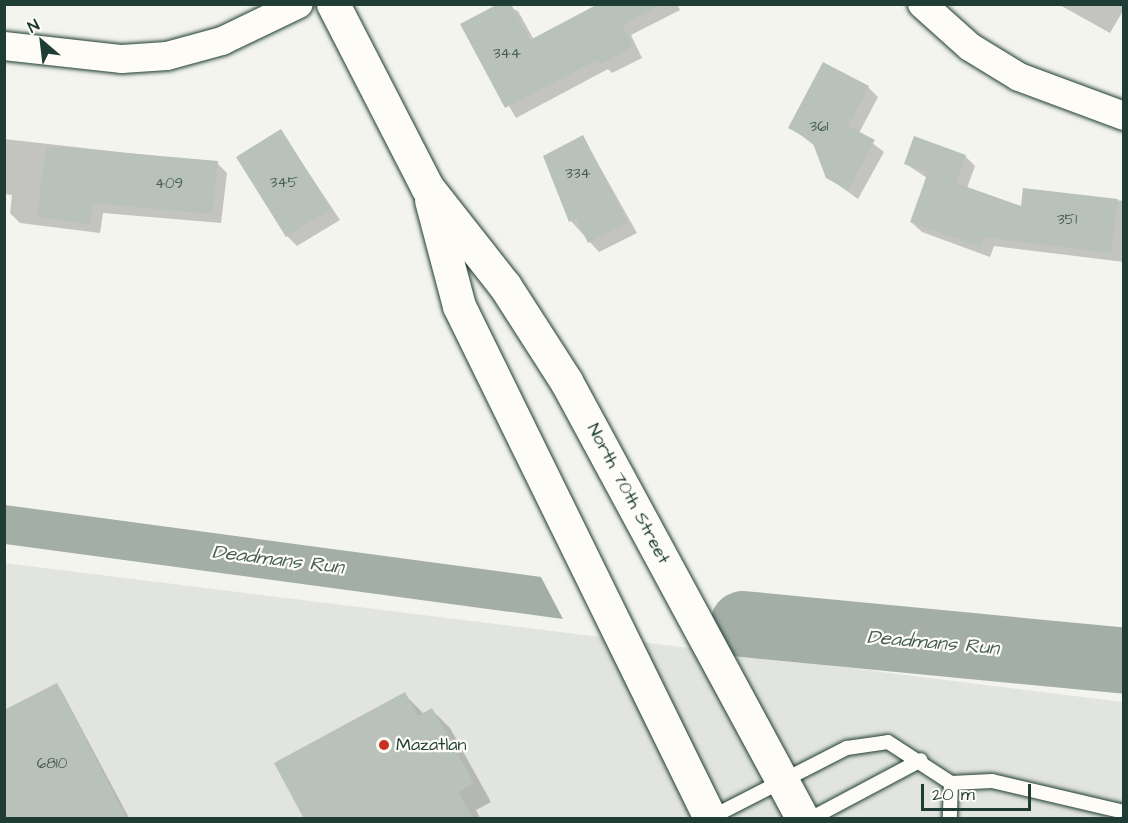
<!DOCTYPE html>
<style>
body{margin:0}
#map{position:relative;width:1128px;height:823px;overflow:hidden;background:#f4f4ef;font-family:"Architects Daughter",sans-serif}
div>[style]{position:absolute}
.built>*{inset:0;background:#e2e5df}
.water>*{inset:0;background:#a3aea7}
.shadow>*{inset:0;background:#0003}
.river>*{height:66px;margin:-33px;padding:0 33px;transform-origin:33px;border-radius:33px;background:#a3aea7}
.building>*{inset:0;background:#b9c1bb}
.roads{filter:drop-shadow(0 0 2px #1f3d34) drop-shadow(0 0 2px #1f3d34)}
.service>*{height:14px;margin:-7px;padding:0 7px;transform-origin:7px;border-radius:7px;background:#fdfcf7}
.minor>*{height:28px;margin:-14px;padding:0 14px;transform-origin:14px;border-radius:14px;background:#fdfcf7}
.secondary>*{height:33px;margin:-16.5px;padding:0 16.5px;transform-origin:16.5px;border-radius:16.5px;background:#fdfcf7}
.dots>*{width:16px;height:16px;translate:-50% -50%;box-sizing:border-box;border:3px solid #fdfcf7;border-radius:50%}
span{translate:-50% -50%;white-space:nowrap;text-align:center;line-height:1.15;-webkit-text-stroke:4.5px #fdfcf7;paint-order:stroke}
.number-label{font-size:15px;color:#465e56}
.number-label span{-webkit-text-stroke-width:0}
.street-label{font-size:18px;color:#1f3d34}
.poi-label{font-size:18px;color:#1f3d34}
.left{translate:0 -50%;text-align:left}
.water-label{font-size:20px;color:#475f56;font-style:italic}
.frame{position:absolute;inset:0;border:6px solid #1f3d34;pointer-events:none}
.north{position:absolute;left:12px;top:12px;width:60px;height:60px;-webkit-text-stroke:4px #fdfcf7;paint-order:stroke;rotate:332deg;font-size:16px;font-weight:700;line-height:24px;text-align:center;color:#1f3d34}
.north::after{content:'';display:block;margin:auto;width:21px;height:27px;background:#1f3d34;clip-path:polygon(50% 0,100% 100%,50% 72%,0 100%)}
.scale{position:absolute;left:921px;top:784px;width:110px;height:27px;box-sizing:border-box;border:3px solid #1f3d34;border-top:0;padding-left:8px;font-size:18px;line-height:21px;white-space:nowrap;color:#1f3d34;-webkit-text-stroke:4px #fdfcf7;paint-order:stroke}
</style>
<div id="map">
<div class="built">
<div style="clip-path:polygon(5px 563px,1123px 702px,1123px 818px,5px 818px)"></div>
</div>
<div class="water">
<div style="clip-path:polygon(5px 505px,541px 577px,563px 619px,5px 544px)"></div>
</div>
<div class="shadow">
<div style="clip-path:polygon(501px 4px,518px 11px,534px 40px,601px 4px,677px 4px,680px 10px,631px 35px,642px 58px,612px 73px,608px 69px,516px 118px,462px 25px)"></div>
<div style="clip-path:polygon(1058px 4px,1124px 4px,1124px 9px,1110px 33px)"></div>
<div style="clip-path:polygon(868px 87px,878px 97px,859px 133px,884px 152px,858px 199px,827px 177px,815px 146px,790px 127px)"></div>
<div style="clip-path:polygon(281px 131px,340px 220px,297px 246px,287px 236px)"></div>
<div style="clip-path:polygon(583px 137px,637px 233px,599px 252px,571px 221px)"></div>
<div style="clip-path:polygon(4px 139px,217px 163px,227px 173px,221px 223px,103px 213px,100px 233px,20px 223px,10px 213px,12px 195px,4px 194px)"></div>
<div style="clip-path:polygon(965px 156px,975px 166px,967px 188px,1022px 208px,1025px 189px,1124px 201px,1124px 262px,994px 246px,990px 257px,922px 232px,911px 222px,927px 178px,906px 164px)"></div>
<div style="clip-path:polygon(56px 685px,61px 690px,129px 818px,4px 818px)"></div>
<div style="clip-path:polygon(404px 694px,424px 714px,432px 710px,450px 728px,491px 802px,476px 810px,480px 818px,306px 818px)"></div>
</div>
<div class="river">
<div style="left:743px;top:624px;width:383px;rotate:5.5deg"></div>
</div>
<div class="building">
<div style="clip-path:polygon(498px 4px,511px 4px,530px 40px,598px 4px,661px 4px,622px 25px,633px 47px,601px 64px,598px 59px,505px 108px,460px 24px)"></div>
<div style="clip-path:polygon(823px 62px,869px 86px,848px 126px,875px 140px,848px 190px,826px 178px,812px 141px,788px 128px)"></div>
<div style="clip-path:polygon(281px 129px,331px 209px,286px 237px,236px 157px)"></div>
<div style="clip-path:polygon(583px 135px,628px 223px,588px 243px,576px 218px,569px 222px,543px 156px)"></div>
<div style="clip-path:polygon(914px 136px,966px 155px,956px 183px,1021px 206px,1023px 188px,1118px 199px,1111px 253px,983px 237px,980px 247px,910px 222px,928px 172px,904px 164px)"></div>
<div style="clip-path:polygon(46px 146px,218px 161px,212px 214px,93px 203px,90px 224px,37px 217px)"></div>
<div style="clip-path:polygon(57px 683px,127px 819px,4px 819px,4px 710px)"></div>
<div style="clip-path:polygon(405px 692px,418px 716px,432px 708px,474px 783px,459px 792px,473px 819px,304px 819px,274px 763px)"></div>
</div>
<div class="roads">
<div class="service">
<div style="left:951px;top:783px;width:41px;rotate:-2.8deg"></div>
<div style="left:992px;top:781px;width:136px;rotate:13.2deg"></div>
<div style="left:710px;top:818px;width:154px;rotate:-27.1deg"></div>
<div style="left:847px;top:748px;width:41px;rotate:-8.3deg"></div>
<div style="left:888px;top:742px;width:75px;rotate:33.1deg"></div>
<div style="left:951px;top:783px;width:35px;rotate:92deg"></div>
<div style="left:812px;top:818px;width:123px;rotate:-28deg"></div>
</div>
<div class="minor">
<div style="left:922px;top:4px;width:64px;rotate:41.9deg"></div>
<div style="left:970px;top:47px;width:57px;rotate:31.5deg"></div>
<div style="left:1019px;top:77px;width:112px;rotate:20.4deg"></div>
<div style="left:4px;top:46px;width:119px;rotate:6.3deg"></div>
<div style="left:122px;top:59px;width:45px;rotate:-3.8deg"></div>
<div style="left:167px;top:56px;width:57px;rotate:-15.3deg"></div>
<div style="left:222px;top:41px;width:85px;rotate:-25.7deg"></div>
</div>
<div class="secondary">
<div style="left:333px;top:4px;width:206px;rotate:62.8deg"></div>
<div style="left:427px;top:187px;width:126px;rotate:51.8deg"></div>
<div style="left:505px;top:286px;width:113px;rotate:57.3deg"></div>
<div style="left:566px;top:381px;width:497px;rotate:61.6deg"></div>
<div style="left:431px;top:200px;width:110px;rotate:75.2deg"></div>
<div style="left:459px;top:306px;width:570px;rotate:63.88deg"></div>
</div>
</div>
<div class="dots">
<div style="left:384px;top:745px;background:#c8321e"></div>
</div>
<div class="number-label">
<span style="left:507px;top:54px">344</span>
<span style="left:819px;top:127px">361</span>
<span style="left:578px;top:174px">334</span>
<span style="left:284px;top:183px">345</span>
<span style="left:169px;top:184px">409</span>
<span style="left:1067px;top:220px">351</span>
<span style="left:52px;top:764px">6810</span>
</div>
<div class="street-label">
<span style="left:628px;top:494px;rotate:62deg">North 70th Street</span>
</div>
<div class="poi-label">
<span class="left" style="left:396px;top:745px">Mazatlan</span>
</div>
<div class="water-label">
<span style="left:278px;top:560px;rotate:7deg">Deadmans Run</span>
<span style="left:933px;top:643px;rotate:5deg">Deadmans Run</span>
</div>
<div class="frame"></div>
<div class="north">N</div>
<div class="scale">20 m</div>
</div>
